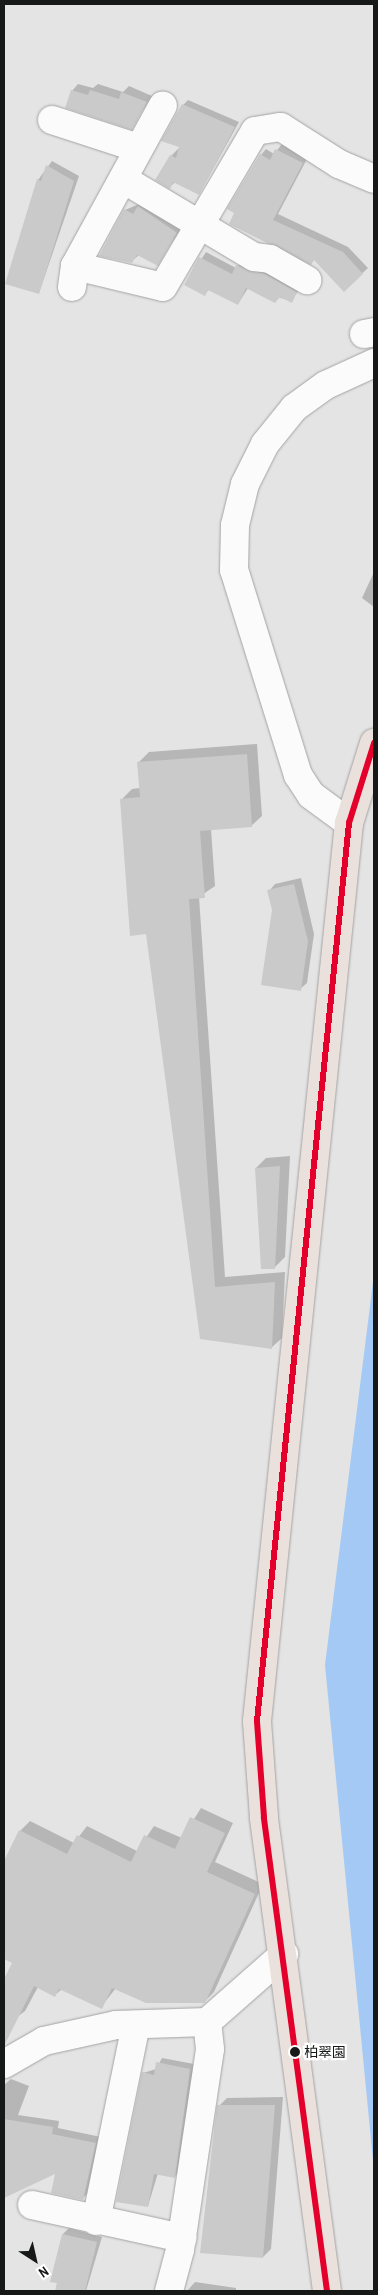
<!DOCTYPE html>
<meta charset="utf-8">
<style>
body{margin:0}
#map{position:relative;width:378px;height:2295px;overflow:hidden;background:#e4e4e5;font-family:"Archivo Narrow","Noto Sans JP",sans-serif}
div>[style]{position:absolute}
.water>*{inset:0;background:#a5c9f5}
.shadow>*{inset:0;background:#0003}
.building>*{inset:0;background:#cacacb}
.roads{filter:drop-shadow(0 0 1px #a3a3a4) drop-shadow(0 0 1px #a3a3a4)}
.minor>*{height:28px;margin:-14px;padding:0 14px;transform-origin:14px;border-radius:14px;background:#fbfbfb}
.highway>*{height:28px;margin:-14px;padding:0 14px;transform-origin:14px;border-radius:14px;background:#eae1dd}
.bus-1>*{height:6px;margin:-3px;padding:0 3px;transform-origin:3px;border-radius:3px;background:#e4002b}
.dots>*{width:14px;height:14px;translate:-50% -50%;box-sizing:border-box;border:2px solid #fff;border-radius:50%}
span{translate:-50% -50%;white-space:nowrap;text-align:center;line-height:1.15;-webkit-text-stroke:4.5px #fff;paint-order:stroke}
.bus-label{font-size:14px;color:#171818}
.left{translate:0 -50%;text-align:left}
.frame{position:absolute;inset:0;border:5px solid #171818;pointer-events:none}
.north{position:absolute;left:10px;top:2235px;width:50px;height:50px;-webkit-text-stroke:4px #fff;paint-order:stroke;rotate:145deg;font-size:14px;font-weight:700;line-height:20px;text-align:center;color:#171818}
.north::after{content:'';display:block;margin:auto;width:18px;height:22px;background:#171818;clip-path:polygon(50% 0,100% 100%,50% 72%,0 100%)}
</style>
<div id="map">
<div class="water">
<div style="clip-path:polygon(374px 1274px,374px 2171px,325px 1665px)"></div>
</div>
<div class="shadow">
<div style="clip-path:polygon(78px 84px,93px 88px,98px 84px,123px 92px,129px 86px,152px 96px,131px 128px,72px 91px)"></div>
<div style="clip-path:polygon(188px 100px,239px 122px,199px 194px,175px 182px,170px 187px,171px 156px,181px 146px,183px 105px)"></div>
<div style="clip-path:polygon(282px 144px,308px 157px,278px 214px,348px 247px,368px 268px,344px 290px,315px 259px,311px 263px,230px 223px,261px 155px,266px 149px,274px 154px)"></div>
<div style="clip-path:polygon(52px 161px,79px 176px,39px 293px,38px 180px)"></div>
<div style="clip-path:polygon(146px 201px,183px 226px,157px 264px,139px 255px,131px 262px,125px 210px)"></div>
<div style="clip-path:polygon(206px 252px,236px 268px,243px 260px,302px 286px,291px 301px,248px 288px,238px 304px,209px 290px,204px 294px,185px 284px)"></div>
<div style="clip-path:polygon(374px 572px,374px 607px,362px 598px)"></div>
<div style="clip-path:polygon(257px 744px,262px 816px,251px 826px,211px 829px,215px 886px,199px 897px,225px 1277px,285px 1272px,282px 1338px,271px 1348px,201px 1338px,148px 933px,122px 799px,132px 789px,140px 788px,139px 762px,149px 752px)"></div>
<div style="clip-path:polygon(301px 878px,314px 934px,307px 983px,300px 989px,269px 891px,275px 884px)"></div>
<div style="clip-path:polygon(290px 1156px,285px 1257px,275px 1267px,256px 1168px,266px 1158px)"></div>
<div style="clip-path:polygon(201px 1808px,233px 1823px,215px 1862px,263px 1884px,214px 1992px,204px 2002px,116px 1988px,101px 2007px,62px 1989px,55px 1995px,38px 1987px,25px 2011px,4px 2027px,4px 1982px,14px 1963px,4px 1958px,4px 1863px,20px 1831px,30px 1821px,74px 1843px,87px 1826px,137px 1851px,154px 1826px,182px 1838px)"></div>
<div style="clip-path:polygon(162px 2058px,194px 2064px,180px 2171px,175px 2176px,158px 2173px,148px 2206px,143px 2073px,156px 2069px)"></div>
<div style="clip-path:polygon(11px 2079px,29px 2086px,18px 2115px,59px 2121px,58px 2128px,101px 2137px,88px 2193px,82px 2199px,57px 2172px,4px 2197px,4px 2085px)"></div>
<div style="clip-path:polygon(283px 2097px,271px 2249px,263px 2257px,219px 2106px,227px 2098px)"></div>
<div style="clip-path:polygon(69px 2228px,102px 2237px,86px 2291px,56px 2291px,63px 2234px)"></div>
<div style="clip-path:polygon(195px 2282px,236px 2288px,236px 2291px,187px 2291px)"></div>
</div>
<div class="building">
<div style="clip-path:polygon(71px 90px,88px 95px,90px 90px,119px 99px,121px 92px,147px 102px,132px 130px,65px 108px)"></div>
<div style="clip-path:polygon(182px 104px,235px 127px,199px 195px,173px 182px,170px 189px,155px 180px,170px 155px,176px 158px,179px 147px,161px 141px)"></div>
<div style="clip-path:polygon(275px 149px,303px 163px,273px 220px,343px 252px,363px 274px,344px 292px,314px 260px,311px 265px,229px 224px,234px 213px,227px 209px,260px 154px,270px 160px)"></div>
<div style="clip-path:polygon(46px 165px,74px 181px,39px 294px,5px 284px,37px 179px,41px 181px)"></div>
<div style="clip-path:polygon(138px 206px,177px 233px,158px 266px,137px 255px,132px 263px,99px 256px,124px 209px,133px 214px)"></div>
<div style="clip-path:polygon(199px 257px,232px 274px,236px 265px,265px 274px,297px 292px,292px 303px,280px 297px,275px 303px,246px 288px,238px 305px,208px 290px,205px 296px,184px 285px)"></div>
<div style="clip-path:polygon(247px 754px,252px 827px,200px 831px,205px 898px,189px 899px,215px 1287px,275px 1282px,272px 1349px,200px 1339px,146px 934px,130px 936px,120px 799px,140px 797px,137px 762px)"></div>
<div style="clip-path:polygon(294px 884px,308px 941px,301px 991px,261px 985px,272px 910px,267px 890px)"></div>
<div style="clip-path:polygon(280px 1166px,275px 1269px,261px 1269px,255px 1168px)"></div>
<div style="clip-path:polygon(190px 1817px,225px 1833px,207px 1872px,255px 1894px,205px 2003px,146px 2003px,112px 1988px,102px 2009px,59px 1989px,55px 1997px,34px 1986px,4px 2046px,4px 1979px,12px 1963px,4px 1959px,4px 1861px,19px 1830px,67px 1854px,77px 1835px,131px 1862px,144px 1835px,175px 1849px)"></div>
<div style="clip-path:polygon(156px 2062px,190px 2069px,175px 2178px,154px 2174px,148px 2207px,116px 2202px,142px 2072px,154px 2075px)"></div>
<div style="clip-path:polygon(217px 2105px,275px 2105px,263px 2258px,200px 2253px)"></div>
<div style="clip-path:polygon(4px 2119px,53px 2127px,52px 2134px,96px 2143px,83px 2200px,51px 2193px,55px 2174px,4px 2198px)"></div>
<div style="clip-path:polygon(62px 2234px,97px 2242px,85px 2291px,55px 2291px,57px 2283px,50px 2282px)"></div>
</div>
<div class="roads">
<div class="minor">
<div style="left:52px;top:120px;width:90px;rotate:18deg"></div>
<div style="left:123px;top:179px;width:152px;rotate:30.8deg"></div>
<div style="left:254px;top:257px;width:16px;rotate:7deg"></div>
<div style="left:270px;top:259px;width:43px;rotate:29.6deg"></div>
<div style="left:75px;top:266px;width:90px;rotate:13.4deg"></div>
<div style="left:163px;top:287px;width:181px;rotate:-59.5deg"></div>
<div style="left:255px;top:131px;width:26px;rotate:-9deg"></div>
<div style="left:281px;top:127px;width:69px;rotate:32.5deg"></div>
<div style="left:339px;top:164px;width:38px;rotate:23deg"></div>
<div style="left:72px;top:287px;width:21px;rotate:-82deg"></div>
<div style="left:75px;top:266px;width:183px;rotate:-61.3deg"></div>
<div style="left:364px;top:334px;width:10px;rotate:-11deg"></div>
<div style="left:349px;top:823px;width:47px;rotate:-143.6deg"></div>
<div style="left:311px;top:795px;width:24px;rotate:-123deg"></div>
<div style="left:298px;top:775px;width:215px;rotate:-107.3deg"></div>
<div style="left:234px;top:570px;width:45px;rotate:-88.7deg"></div>
<div style="left:235px;top:525px;width:42px;rotate:-76.3deg"></div>
<div style="left:245px;top:484px;width:45px;rotate:-63.4deg"></div>
<div style="left:265px;top:444px;width:46px;rotate:-51.1deg"></div>
<div style="left:294px;top:408px;width:39px;rotate:-36deg"></div>
<div style="left:326px;top:385px;width:53px;rotate:-24.6deg"></div>
<div style="left:4px;top:2064px;width:46px;rotate:-29.9deg"></div>
<div style="left:44px;top:2041px;width:74px;rotate:-12.5deg"></div>
<div style="left:116px;top:2025px;width:91px;rotate:-1.9deg"></div>
<div style="left:207px;top:2022px;width:103px;rotate:-41.4deg"></div>
<div style="left:32px;top:2205px;width:154px;rotate:12.4deg"></div>
<div style="left:96px;top:2221px;width:200px;rotate:-78.5deg"></div>
<div style="left:169px;top:2291px;width:42px;rotate:-75deg"></div>
<div style="left:180px;top:2250px;width:203px;rotate:-81.5deg"></div>
<div style="left:210px;top:2049px;width:27px;rotate:-96deg"></div>
</div>
<div class="highway">
<div style="left:327px;top:2291px;width:478px;rotate:-97.6deg"></div>
<div style="left:264px;top:1817px;width:96px;rotate:-94.2deg"></div>
<div style="left:257px;top:1721px;width:903px;rotate:-84.15deg"></div>
<div style="left:349px;top:823px;width:84px;rotate:-72.6deg"></div>
</div>
</div>
<div class="bus-1">
<div style="left:327px;top:2291px;width:478px;rotate:-97.6deg"></div>
<div style="left:264px;top:1817px;width:96px;rotate:-94.2deg"></div>
<div style="left:257px;top:1721px;width:903px;rotate:-84.15deg"></div>
<div style="left:349px;top:823px;width:84px;rotate:-72.6deg"></div>
</div>
<div class="dots">
<div style="left:295px;top:2052px;background:#171818"></div>
</div>
<div class="bus-label">
<span class="left" style="left:304px;top:2052px">柏翠園</span>
</div>
<div class="frame"></div>
<div class="north">N</div>
</div>
